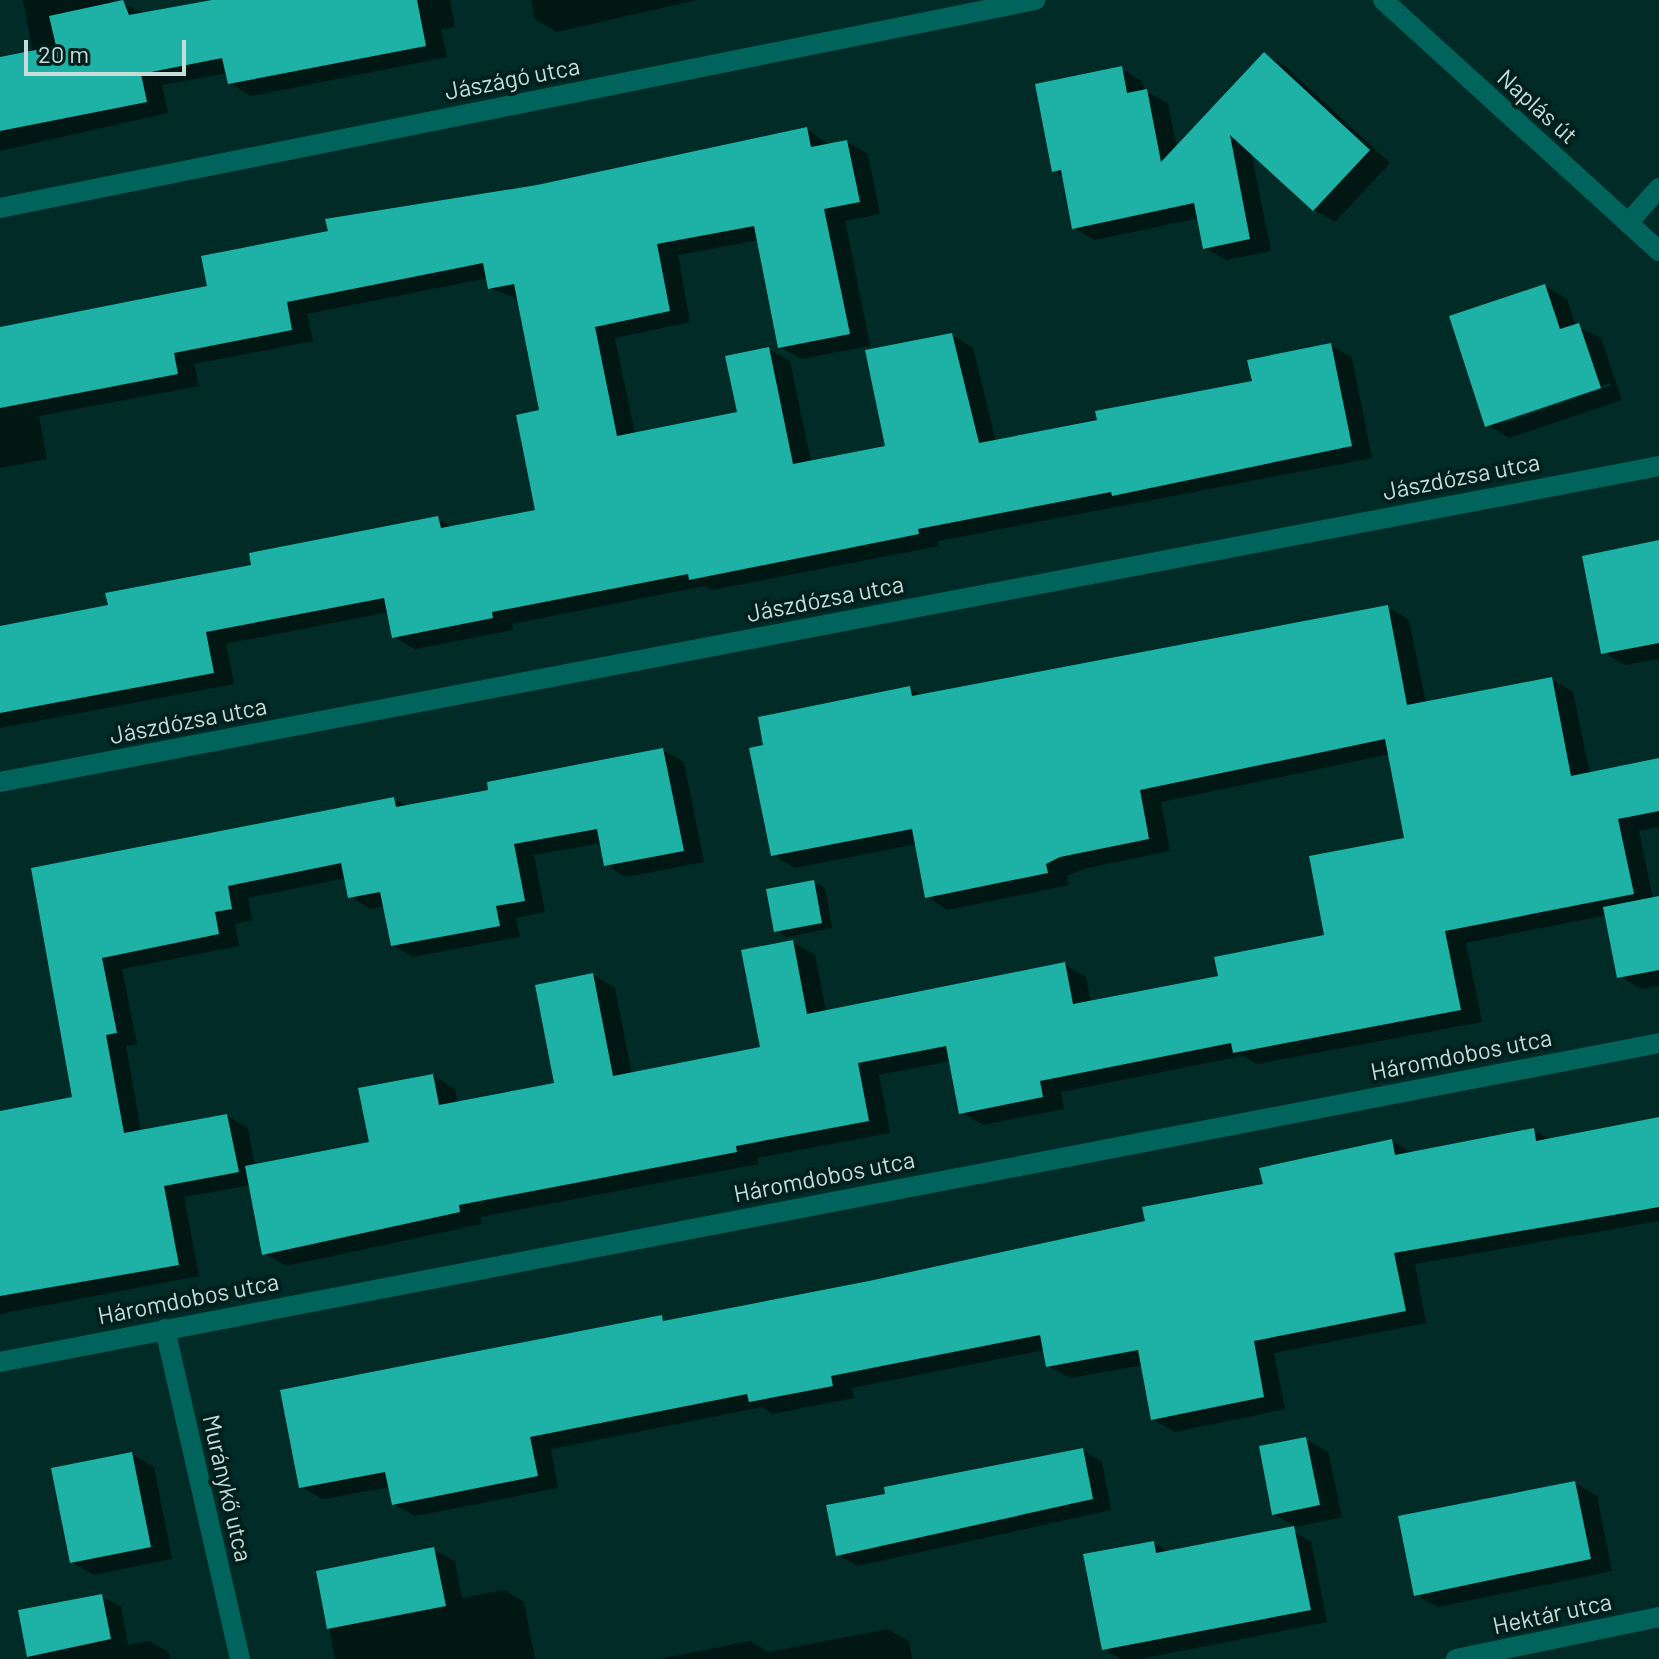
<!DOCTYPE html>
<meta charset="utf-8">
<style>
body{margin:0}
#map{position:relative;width:1659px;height:1659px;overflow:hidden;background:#002b27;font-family:Barlow,sans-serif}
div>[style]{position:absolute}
.shadow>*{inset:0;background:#0007}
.building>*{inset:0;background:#1db2a5}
.minor>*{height:20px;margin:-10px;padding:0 10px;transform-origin:10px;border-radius:10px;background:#01645c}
.tertiary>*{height:20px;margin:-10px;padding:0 10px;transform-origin:10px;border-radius:10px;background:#01645c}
span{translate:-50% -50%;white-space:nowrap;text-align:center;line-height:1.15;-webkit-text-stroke:8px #01201d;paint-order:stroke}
.street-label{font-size:24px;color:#c7dcd9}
.scale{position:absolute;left:24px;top:40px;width:162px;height:36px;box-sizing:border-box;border:4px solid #c7dcd9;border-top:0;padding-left:10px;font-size:24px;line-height:28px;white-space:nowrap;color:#c7dcd9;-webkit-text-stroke:6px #01201d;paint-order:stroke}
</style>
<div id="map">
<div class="shadow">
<div style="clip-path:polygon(23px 0,113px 0,147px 14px,213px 0,450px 0,455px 27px,441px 30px,447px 57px,251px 96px,230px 83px,228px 73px,162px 85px,168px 113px,0 151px,0 59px,33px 53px)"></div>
<div style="clip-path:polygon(531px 0,697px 0,557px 32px,535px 19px)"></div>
<div style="clip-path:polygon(1264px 54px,1285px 66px,1390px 163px,1335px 222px,1314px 210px,1251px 152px,1271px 251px,1226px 260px,1205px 248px,1199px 218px,1095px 240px,1074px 228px,1064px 177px,1054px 171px,1121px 68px,1142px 81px,1145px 91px,1168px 103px,1177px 149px)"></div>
<div style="clip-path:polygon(807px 129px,829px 145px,847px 142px,868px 154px,880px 214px,845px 221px,870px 346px,801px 359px,780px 347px,759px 240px,678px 255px,690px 322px,615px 338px,635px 434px,739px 414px,769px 349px,790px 361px,811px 462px,887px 447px,952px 335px,973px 348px,996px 442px,1254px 383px,1331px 345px,1352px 358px,1372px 458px,938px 541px,939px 546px,712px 590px,704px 586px,512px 624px,513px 630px,415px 649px,393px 637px,389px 612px,226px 644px,234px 684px,0 728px,0 628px,110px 607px,438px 519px,454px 528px,537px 511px,542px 412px,518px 299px,490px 288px,488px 278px,307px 314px,313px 341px,194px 364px,199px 386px,39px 416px,47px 459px,0 468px,0 328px,209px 287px,330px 232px)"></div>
<div style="clip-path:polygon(evenodd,1545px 286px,1567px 299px,1576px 326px,1601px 338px,1622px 400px,1509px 438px,1487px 425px,1545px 286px,1610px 383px,1611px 386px,1501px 424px,1501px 419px,1610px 383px)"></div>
<div style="clip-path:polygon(1659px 542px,1659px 659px,1625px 665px,1603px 652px)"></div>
<div style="clip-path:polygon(1387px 607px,1409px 620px,1426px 703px,1551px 679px,1573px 692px,1590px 774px,1659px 760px,1659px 827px,1639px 831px,1653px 899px,1659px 898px,1659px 986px,1641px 989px,1619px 976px,1607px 915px,1466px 943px,1482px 1022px,1257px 1064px,1243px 1056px,1061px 1092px,1064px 1109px,983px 1125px,961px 1112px,951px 1061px,879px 1075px,890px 1133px,757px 1158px,758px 1164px,480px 1217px,482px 1224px,286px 1266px,264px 1253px,251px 1185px,184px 1197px,199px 1276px,0 1314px,0 1113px,75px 1099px,33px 870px,394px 799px,409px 807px,663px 750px,684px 762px,704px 862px,626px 877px,606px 865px,601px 843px,534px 855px,545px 912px,516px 918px,520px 937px,413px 957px,392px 945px,385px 906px,371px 909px,350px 897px,346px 878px,248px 898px,252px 920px,235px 924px,239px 946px,122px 969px,137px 1044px,126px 1046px,141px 1131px,227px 1116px,248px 1128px,255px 1166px,371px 1143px,433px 1076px,455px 1089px,458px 1103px,556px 1085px,593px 975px,615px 988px,632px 1075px,763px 1049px,793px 942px,815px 955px,826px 1012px,1064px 964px,1086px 977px,1091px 1002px,1220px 977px,1326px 936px,1406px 839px,1390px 754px,1161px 802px,1170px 851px,1083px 869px,1067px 876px,1069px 885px,948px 910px,927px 897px,917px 844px,795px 868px,773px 855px,910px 688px,923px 696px)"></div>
<div style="clip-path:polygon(814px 882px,825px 888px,832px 928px,787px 937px,776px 931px)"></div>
<div style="clip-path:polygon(1659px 1120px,1659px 1221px,1415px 1264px,1426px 1323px,1274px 1353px,1285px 1409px,1175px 1432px,1153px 1419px,1143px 1365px,1070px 1378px,1048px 1366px,1045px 1350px,852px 1388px,854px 1398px,772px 1414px,762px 1407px,551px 1449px,558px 1488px,415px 1516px,393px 1504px,390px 1487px,323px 1499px,301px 1487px,661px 1317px,669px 1322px,870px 1283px,1148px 1223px,1392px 1141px,1413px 1153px,1533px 1130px,1551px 1140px)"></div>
<div style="clip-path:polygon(1306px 1439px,1328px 1452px,1342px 1517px,1296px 1527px,1274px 1514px)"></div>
<div style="clip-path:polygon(1083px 1450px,1102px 1462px,1111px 1510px,857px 1566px,838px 1555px,888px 1496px)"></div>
<div style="clip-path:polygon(132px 1454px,154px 1467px,172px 1559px,94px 1575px,71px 1562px)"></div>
<div style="clip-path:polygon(1575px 1483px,1597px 1496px,1612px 1571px,1438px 1607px,1415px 1595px)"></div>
<div style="clip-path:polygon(1289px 1529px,1311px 1542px,1327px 1622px,1140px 1659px,1121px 1659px,1104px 1649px,1153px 1543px,1170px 1552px)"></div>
<div style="clip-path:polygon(434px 1550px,455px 1561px,462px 1598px,504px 1590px,524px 1602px,535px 1659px,335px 1659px,318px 1572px)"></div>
<div style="clip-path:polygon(101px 1596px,121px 1607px,128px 1645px,149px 1641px,168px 1652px,170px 1659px,29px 1659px,20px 1612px)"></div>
<div style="clip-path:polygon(888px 1629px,909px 1641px,912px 1659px,659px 1659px,750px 1641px,768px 1652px)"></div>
</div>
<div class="building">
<div style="clip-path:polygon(123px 0,129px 15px,212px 0,417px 0,426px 46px,228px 84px,222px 58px,141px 74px,147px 102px,0 131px,0 57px,56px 46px,49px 16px)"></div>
<div style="clip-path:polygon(1264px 52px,1370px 150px,1313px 211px,1230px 135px,1250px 239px,1203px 249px,1194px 203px,1072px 229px,1061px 170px,1052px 172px,1035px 84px,1122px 66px,1127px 93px,1147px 89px,1161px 162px)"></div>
<div style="clip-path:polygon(807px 127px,811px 147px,847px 140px,860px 202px,824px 209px,850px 334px,778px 348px,754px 226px,657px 244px,670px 311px,595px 327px,617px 436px,737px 412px,725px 356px,769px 347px,793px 464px,885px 446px,865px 350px,952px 333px,979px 443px,1097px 420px,1095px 411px,1252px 381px,1247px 360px,1331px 343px,1352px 446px,1112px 496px,1111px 492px,918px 529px,919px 534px,689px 580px,688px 574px,492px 612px,493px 618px,392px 638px,384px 598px,206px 632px,214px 673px,0 713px,0 626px,108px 605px,105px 593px,251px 565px,249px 553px,438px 516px,441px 528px,535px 510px,516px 415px,539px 410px,514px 284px,488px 289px,483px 263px,287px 302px,292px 330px,174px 353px,178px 374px,0 408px,0 327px,207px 286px,201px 256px,328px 231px,325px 219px,537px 185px)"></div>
<div style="clip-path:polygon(1545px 284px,1560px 329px,1579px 323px,1601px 388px,1485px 427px,1449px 316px)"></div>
<div style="clip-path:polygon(1659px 540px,1659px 643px,1601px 654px,1582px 556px)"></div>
<div style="clip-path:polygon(1388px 605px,1407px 705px,1552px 677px,1571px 776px,1659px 758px,1659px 811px,1618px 819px,1634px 894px,1445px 931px,1461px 1010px,1233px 1053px,1231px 1043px,1040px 1081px,1043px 1097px,959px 1114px,946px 1046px,858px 1063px,869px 1121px,736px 1146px,737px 1152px,459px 1205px,460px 1212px,262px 1255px,245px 1166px,369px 1142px,358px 1088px,433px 1074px,439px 1105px,554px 1083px,535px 985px,593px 973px,613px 1076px,760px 1047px,741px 950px,793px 940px,807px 1014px,1065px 962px,1073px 1004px,1218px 976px,1214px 957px,1324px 935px,1309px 856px,1404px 838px,1385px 739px,1140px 790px,1149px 839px,1060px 857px,1046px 864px,1048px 873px,925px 898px,912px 829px,771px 856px,749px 748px,763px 745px,758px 717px,910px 686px,912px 696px)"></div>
<div style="clip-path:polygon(663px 748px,684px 851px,604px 866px,597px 829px,514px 844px,525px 901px,496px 906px,500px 926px,391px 946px,380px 892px,348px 898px,341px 863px,228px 886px,232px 909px,215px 912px,219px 934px,102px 958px,117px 1033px,106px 1035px,124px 1133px,227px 1114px,239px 1172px,164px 1186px,179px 1265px,0 1296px,0 1111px,72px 1097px,31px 868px,394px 797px,396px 807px,488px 790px,487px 782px)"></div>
<div style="clip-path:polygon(814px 880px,822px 923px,774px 932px,766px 889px)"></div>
<div style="clip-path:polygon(1659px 896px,1659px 970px,1617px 978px,1603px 907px)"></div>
<div style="clip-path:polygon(1659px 1117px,1659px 1207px,1394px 1253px,1406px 1311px,1254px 1341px,1264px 1397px,1151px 1420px,1138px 1350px,1046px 1367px,1040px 1335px,831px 1376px,833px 1386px,749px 1402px,747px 1394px,530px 1437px,538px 1476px,392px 1505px,385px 1472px,299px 1488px,280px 1390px,662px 1315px,663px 1321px,869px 1281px,1145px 1221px,1142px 1207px,1263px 1184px,1259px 1168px,1392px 1139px,1395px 1155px,1534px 1128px,1536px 1141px)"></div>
<div style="clip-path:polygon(1306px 1437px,1320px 1505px,1272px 1515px,1259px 1446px)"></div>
<div style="clip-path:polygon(1083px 1448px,1093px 1499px,836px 1556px,826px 1505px,885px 1494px,884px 1487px)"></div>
<div style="clip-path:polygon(132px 1452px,151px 1547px,70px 1563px,51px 1468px)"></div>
<div style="clip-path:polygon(1575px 1481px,1591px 1559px,1414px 1596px,1398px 1516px)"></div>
<div style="clip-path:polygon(1294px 1526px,1311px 1610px,1102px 1650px,1083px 1554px,1154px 1541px,1156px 1553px)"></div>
<div style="clip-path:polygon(434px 1547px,446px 1606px,327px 1629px,316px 1571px)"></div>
<div style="clip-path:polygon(102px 1594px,111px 1639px,27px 1657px,18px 1610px)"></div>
</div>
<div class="minor">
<div style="left:0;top:208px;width:1056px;rotate:-11.36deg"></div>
<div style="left:1628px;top:223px;width:47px;rotate:-48.5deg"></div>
<div style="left:0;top:782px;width:1689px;rotate:-10.78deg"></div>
<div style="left:165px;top:1329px;width:338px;rotate:77.2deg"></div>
<div style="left:0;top:1362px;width:1689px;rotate:-10.88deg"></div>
<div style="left:1456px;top:1659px;width:207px;rotate:-11.7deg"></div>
</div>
<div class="tertiary">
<div style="left:1383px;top:0;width:373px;rotate:42.3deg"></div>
</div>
<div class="street-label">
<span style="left:512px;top:78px;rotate:-11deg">Jászágó utca</span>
<span style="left:1538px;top:106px;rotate:42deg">Naplás út</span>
<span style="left:1461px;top:476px;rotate:-11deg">Jászdózsa utca</span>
<span style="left:825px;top:598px;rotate:-11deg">Jászdózsa utca</span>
<span style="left:188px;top:720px;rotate:-11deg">Jászdózsa utca</span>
<span style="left:1461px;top:1054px;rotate:-11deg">Háromdobos utca</span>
<span style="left:824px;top:1176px;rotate:-11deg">Háromdobos utca</span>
<span style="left:188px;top:1298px;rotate:-11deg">Háromdobos utca</span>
<span style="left:228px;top:1488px;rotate:77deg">Muránykő utca</span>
<span style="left:1552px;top:1613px;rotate:-12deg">Hektár utca</span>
</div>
<div class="scale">20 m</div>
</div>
